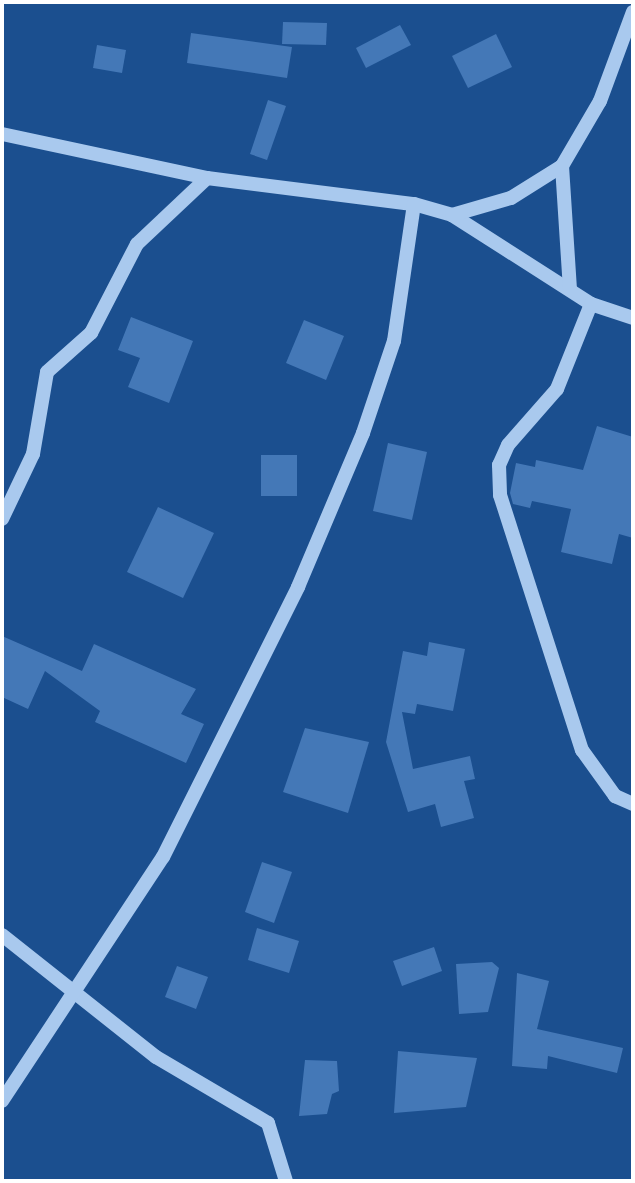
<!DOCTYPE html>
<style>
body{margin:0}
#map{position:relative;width:635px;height:1183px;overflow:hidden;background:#1b4f8f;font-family:"Asap Condensed",sans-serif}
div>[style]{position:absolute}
.building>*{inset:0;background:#4478b7}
.minor>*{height:14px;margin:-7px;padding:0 7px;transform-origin:7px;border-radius:7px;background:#a9c9ee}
span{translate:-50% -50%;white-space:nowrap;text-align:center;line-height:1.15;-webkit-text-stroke:7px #1b4f8f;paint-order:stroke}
.frame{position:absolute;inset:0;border:4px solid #fff;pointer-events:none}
</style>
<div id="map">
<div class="building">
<div style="clip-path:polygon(283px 22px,327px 23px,326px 45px,282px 44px)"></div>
<div style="clip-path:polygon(400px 25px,411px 45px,366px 68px,356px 48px)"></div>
<div style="clip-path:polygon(191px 33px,292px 47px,287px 78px,187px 63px)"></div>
<div style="clip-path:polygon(496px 34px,512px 67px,468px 88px,452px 56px)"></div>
<div style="clip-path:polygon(97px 45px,126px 50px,122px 73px,93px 68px)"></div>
<div style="clip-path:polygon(268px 100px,286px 106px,267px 160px,250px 154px)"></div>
<div style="clip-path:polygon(131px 317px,193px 341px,169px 403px,128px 387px,140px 358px,118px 350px)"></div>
<div style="clip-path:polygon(304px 320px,344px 336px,326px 380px,286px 363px)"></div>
<div style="clip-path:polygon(597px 426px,633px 437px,633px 538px,619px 534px,612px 564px,561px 552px,571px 509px,532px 501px,530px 508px,513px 504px,510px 493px,516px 463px,535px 467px,536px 460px,583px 470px)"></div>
<div style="clip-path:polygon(388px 443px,427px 452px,412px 520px,373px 511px)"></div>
<div style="clip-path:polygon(261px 455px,297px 455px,297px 496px,261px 496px)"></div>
<div style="clip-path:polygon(158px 507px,214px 533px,183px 598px,127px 572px)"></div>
<div style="clip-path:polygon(2px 636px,82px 671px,94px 644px,196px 689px,181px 714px,204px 724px,186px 763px,95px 722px,100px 711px,45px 671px,28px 709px,2px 697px)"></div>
<div style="clip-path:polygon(429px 642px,465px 649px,453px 711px,417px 704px,415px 714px,402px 712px,413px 769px,470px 756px,475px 779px,464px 781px,474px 818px,441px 827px,435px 804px,408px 812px,386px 742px,403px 651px,427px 656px)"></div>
<div style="clip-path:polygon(305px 728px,369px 742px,348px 813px,283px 792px)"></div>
<div style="clip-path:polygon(262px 862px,292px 872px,274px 923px,245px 912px)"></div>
<div style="clip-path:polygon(257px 928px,299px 941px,289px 973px,248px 960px)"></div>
<div style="clip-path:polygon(434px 947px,442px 971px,402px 986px,393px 961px)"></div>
<div style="clip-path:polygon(492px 962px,499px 968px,488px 1012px,459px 1014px,456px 964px)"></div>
<div style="clip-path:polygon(177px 966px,208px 977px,196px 1009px,165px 997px)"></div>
<div style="clip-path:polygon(517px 973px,549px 981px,537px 1029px,623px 1048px,617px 1073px,548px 1056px,547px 1069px,512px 1066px)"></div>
<div style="clip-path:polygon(398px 1051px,477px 1058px,466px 1107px,394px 1113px)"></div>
<div style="clip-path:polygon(305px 1060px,337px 1061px,339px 1091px,332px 1094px,327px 1114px,299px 1116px)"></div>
</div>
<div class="minor">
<div style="left:2px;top:134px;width:210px;rotate:12.1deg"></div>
<div style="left:207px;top:178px;width:209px;rotate:7.2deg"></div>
<div style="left:414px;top:204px;width:40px;rotate:16deg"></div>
<div style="left:452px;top:215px;width:165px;rotate:32.6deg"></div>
<div style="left:591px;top:304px;width:44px;rotate:18.4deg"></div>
<div style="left:562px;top:166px;width:123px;rotate:86.3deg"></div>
<div style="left:452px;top:215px;width:61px;rotate:-16.1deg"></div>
<div style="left:511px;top:198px;width:60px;rotate:-32.1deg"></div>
<div style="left:562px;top:166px;width:75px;rotate:-59.7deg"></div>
<div style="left:600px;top:101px;width:95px;rotate:-69.7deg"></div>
<div style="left:591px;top:304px;width:92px;rotate:111.8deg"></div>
<div style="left:557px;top:389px;width:74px;rotate:131.2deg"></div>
<div style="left:508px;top:445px;width:22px;rotate:114deg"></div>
<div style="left:499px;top:465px;width:30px;rotate:88deg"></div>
<div style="left:500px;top:495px;width:268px;rotate:72.2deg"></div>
<div style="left:582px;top:750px;width:57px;rotate:54.3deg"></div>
<div style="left:615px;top:796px;width:20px;rotate:24deg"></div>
<div style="left:2px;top:519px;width:72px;rotate:-64.5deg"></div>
<div style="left:33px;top:454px;width:83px;rotate:-80.3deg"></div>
<div style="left:47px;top:372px;width:59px;rotate:-41.6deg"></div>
<div style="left:91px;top:333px;width:100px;rotate:-62.7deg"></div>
<div style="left:137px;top:244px;width:96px;rotate:-43.3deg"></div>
<div style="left:2px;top:935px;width:196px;rotate:38.4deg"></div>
<div style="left:156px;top:1057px;width:130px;rotate:30.5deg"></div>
<div style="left:268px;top:1123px;width:61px;rotate:72.8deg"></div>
<div style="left:2px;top:1101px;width:292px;rotate:-56.6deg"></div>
<div style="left:163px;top:857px;width:302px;rotate:-63.4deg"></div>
<div style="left:298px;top:587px;width:167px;rotate:-67.1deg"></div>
<div style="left:363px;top:433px;width:97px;rotate:-71.4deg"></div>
<div style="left:394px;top:341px;width:138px;rotate:-81.7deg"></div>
</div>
<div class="frame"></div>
</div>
